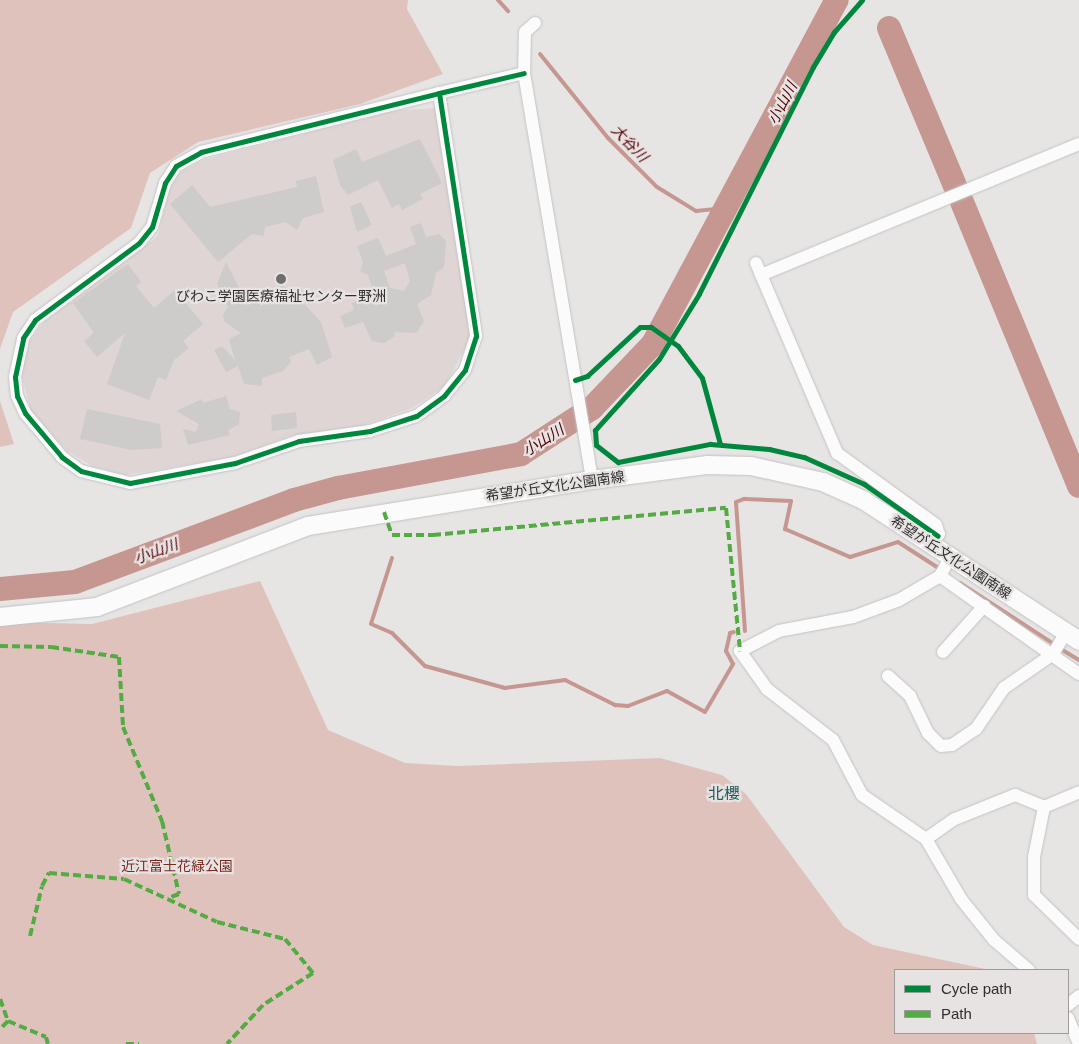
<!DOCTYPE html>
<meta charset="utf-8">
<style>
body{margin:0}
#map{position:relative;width:1079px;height:1044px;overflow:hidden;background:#e7e4e4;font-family:Helvetica,"Noto Sans JP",sans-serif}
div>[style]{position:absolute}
.built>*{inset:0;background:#ded5d4}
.green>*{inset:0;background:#e0c2bd}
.stream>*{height:4px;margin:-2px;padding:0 2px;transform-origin:2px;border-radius:2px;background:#c59790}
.river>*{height:24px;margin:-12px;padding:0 12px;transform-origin:12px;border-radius:12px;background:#c59790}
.building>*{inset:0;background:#cecbcb}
.roads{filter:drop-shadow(0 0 1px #c3c2c2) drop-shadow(0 0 1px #c3c2c2)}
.minor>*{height:12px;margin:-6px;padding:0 6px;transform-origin:6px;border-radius:6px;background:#fbfbfb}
.secondary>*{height:18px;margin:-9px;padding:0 9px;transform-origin:9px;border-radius:9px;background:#fbfbfb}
.quiet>*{height:4px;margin-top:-2px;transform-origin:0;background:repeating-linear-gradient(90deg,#54ab44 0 8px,transparent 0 12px)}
.cycleway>*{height:5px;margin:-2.5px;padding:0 2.5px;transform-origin:2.5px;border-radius:2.5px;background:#00873e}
.dots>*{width:14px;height:14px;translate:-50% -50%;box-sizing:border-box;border:2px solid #e8e3e3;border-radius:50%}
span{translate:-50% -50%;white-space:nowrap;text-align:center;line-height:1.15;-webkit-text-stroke:4.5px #e8e3e3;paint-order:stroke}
.poi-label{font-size:14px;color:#2f2d2d}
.street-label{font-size:14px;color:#2f2d2d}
.park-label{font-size:14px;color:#792920}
.water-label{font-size:15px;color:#540101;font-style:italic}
.quarter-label{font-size:16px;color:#225d5d}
.legend{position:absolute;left:894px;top:969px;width:175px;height:65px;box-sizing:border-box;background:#e8e3e3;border:1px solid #9e9a9a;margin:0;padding:6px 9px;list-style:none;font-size:15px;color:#2f2d2d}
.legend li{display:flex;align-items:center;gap:10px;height:25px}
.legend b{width:25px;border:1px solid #9e9a9a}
</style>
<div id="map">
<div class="built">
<div style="clip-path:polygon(435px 108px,471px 337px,445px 386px,412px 408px,355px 428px,293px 435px,233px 457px,126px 475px,92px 466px,67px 451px,31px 411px,22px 376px,29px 342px,44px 322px,158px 236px,169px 191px,179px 173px,203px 160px,392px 111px)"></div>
</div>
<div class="green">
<div style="clip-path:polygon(0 0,408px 0,407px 9px,443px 74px,360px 104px,198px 142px,150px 173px,131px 228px,13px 312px,0 349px)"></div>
<div style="clip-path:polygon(0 401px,14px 444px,0 447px)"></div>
<div style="clip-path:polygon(260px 581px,328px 730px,405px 763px,457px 766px,660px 758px,722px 775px,746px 794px,844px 927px,873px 945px,990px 970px,895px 970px,895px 1033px,1034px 1033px,1037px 1044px,0 1044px,0 622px,92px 624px)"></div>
</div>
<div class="stream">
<div style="left:498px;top:0;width:15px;rotate:48deg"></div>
<div style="left:540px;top:54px;width:108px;rotate:51deg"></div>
<div style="left:608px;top:138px;width:69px;rotate:45deg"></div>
<div style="left:657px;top:187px;width:46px;rotate:31.6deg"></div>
<div style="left:696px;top:211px;width:30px;rotate:-6deg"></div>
<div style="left:392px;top:558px;width:69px;rotate:107.7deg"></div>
<div style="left:371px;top:624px;width:23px;rotate:23deg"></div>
<div style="left:392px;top:633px;width:47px;rotate:45deg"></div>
<div style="left:425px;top:666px;width:83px;rotate:15.4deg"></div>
<div style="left:505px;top:688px;width:61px;rotate:-7.6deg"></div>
<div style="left:565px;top:680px;width:56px;rotate:26.6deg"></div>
<div style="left:615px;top:705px;width:13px;rotate:4deg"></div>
<div style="left:628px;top:706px;width:42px;rotate:-21deg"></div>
<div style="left:667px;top:691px;width:43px;rotate:28.9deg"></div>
<div style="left:705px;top:712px;width:56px;rotate:-59.7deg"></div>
<div style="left:733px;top:664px;width:15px;rotate:-118deg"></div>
<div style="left:726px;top:651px;width:18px;rotate:-77deg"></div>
<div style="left:730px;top:633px;width:4px;rotate:-14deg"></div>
<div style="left:960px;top:583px;width:108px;rotate:33deg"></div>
<div style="left:745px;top:631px;width:129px;rotate:-94deg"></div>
<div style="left:736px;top:502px;width:9px;rotate:-21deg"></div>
<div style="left:744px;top:499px;width:47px;rotate:2.4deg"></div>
<div style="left:791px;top:501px;width:29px;rotate:102deg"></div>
<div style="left:785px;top:529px;width:71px;rotate:23.3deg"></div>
<div style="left:850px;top:557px;width:50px;rotate:-17.4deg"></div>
<div style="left:898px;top:542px;width:50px;rotate:32.7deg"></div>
<div style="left:1064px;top:651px;width:17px;rotate:31deg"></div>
</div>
<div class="river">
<div style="left:889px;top:28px;width:171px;rotate:67.3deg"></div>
<div style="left:962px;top:202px;width:307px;rotate:67.6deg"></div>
<div style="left:0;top:589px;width:75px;rotate:-5.3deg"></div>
<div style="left:75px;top:582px;width:234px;rotate:-20.5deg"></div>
<div style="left:294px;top:500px;width:46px;rotate:-15.3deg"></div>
<div style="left:338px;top:488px;width:186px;rotate:-10.5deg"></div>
<div style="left:521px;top:454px;width:85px;rotate:-32.9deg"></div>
<div style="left:592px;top:408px;width:88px;rotate:-46.4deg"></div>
<div style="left:653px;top:344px;width:390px;rotate:-61.9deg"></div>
</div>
<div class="building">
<div style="clip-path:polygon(420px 139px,442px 183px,420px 194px,423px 199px,402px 210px,399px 204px,392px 208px,378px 180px,348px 195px,340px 185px,333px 160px,356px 149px,362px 162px)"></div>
<div style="clip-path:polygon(316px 176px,324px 212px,303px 218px,297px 230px,286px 222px,265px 227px,264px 236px,252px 234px,218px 262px,170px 204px,192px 185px,210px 207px,297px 187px,296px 181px)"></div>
<div style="clip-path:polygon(361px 202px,372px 225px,357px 232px,350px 207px)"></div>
<div style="clip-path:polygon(evenodd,421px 223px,426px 237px,439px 234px,446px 241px,444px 267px,436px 273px,431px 295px,417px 304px,424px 322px,416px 333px,394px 332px,395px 336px,384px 343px,372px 341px,363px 322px,345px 328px,340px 316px,354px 310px,352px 303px,374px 293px,368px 275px,360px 271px,363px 262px,357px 246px,378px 238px,386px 256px,416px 244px,410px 227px,421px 223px,405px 263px,410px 281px,404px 291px,390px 288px,384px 271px,405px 263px)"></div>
<div style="clip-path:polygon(226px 262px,241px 292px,250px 288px,254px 297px,264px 292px,269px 303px,279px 284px,292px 291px,321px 322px,332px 357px,317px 365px,309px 349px,289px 357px,291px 362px,283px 371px,262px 378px,262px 386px,244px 384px,238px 366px,226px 372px,214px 350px,222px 346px,235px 360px,229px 339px,241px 333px,225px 322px,223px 315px,228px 307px,217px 284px)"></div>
<div style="clip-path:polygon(128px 264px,141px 282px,136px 286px,154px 308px,175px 290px,203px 324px,183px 341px,189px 348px,174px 360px,166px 380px,158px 377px,149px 400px,107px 384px,125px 333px,97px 357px,84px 341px,94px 333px,73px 303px)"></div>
<div style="clip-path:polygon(226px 396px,230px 409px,240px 412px,239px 424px,228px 430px,230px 435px,188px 445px,183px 429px,196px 432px,199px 424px,176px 411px,202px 399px,203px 403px)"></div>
<div style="clip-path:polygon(87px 409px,160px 424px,162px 448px,132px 450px,80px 439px)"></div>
<div style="clip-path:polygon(296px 412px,297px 428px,272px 431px,271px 415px)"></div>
</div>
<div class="roads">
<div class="minor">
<div style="left:535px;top:23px;width:13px;rotate:138deg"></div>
<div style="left:525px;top:32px;width:41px;rotate:91.4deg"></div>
<div style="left:524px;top:73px;width:413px;rotate:80.5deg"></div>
<div style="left:439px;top:93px;width:246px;rotate:81.3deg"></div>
<div style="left:476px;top:336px;width:36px;rotate:108deg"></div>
<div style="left:465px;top:370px;width:33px;rotate:129deg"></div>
<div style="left:444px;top:396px;width:34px;rotate:144deg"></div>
<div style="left:416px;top:416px;width:48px;rotate:161.9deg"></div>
<div style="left:370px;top:431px;width:72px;rotate:172deg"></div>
<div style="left:299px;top:441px;width:68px;rotate:161deg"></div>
<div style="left:235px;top:463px;width:107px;rotate:169.2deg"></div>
<div style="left:130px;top:483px;width:50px;rotate:-166.2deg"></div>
<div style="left:81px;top:471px;width:24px;rotate:-144deg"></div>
<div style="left:62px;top:457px;width:57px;rotate:-130.1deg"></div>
<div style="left:25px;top:413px;width:19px;rotate:-115deg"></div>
<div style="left:17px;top:396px;width:19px;rotate:-96deg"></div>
<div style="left:15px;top:377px;width:40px;rotate:-78deg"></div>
<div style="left:23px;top:338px;width:22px;rotate:-56deg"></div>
<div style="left:35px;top:320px;width:129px;rotate:-36.5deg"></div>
<div style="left:139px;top:243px;width:21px;rotate:-51deg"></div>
<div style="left:152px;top:227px;width:46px;rotate:-73.5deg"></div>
<div style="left:165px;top:183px;width:20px;rotate:-57deg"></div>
<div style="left:176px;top:166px;width:29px;rotate:-29deg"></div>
<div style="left:201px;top:152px;width:245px;rotate:-13.9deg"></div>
<div style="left:439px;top:93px;width:87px;rotate:-13.2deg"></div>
<div style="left:756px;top:263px;width:207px;rotate:66.9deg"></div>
<div style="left:837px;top:453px;width:122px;rotate:36deg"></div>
<div style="left:936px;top:525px;width:9px;rotate:72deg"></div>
<div style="left:939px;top:534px;width:12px;rotate:121deg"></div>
<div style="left:761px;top:275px;width:344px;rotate:-22.4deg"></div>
<div style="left:951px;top:556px;width:23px;rotate:119deg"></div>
<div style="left:940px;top:576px;width:48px;rotate:149.7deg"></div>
<div style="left:899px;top:600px;width:49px;rotate:159.7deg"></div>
<div style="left:853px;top:617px;width:75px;rotate:169.3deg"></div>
<div style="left:779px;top:631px;width:44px;rotate:152.9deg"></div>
<div style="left:740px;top:651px;width:47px;rotate:54.6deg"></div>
<div style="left:767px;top:689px;width:83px;rotate:37.7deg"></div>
<div style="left:833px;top:740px;width:62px;rotate:62.2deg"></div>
<div style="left:862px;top:795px;width:78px;rotate:34.5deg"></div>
<div style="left:926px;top:839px;width:69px;rotate:59.7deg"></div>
<div style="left:961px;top:899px;width:53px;rotate:51.2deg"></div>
<div style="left:994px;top:940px;width:46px;rotate:40.6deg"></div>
<div style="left:940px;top:576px;width:170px;rotate:35.2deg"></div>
<div style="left:943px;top:652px;width:62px;rotate:-48.3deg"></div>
<div style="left:888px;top:676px;width:30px;rotate:42deg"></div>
<div style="left:910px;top:696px;width:41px;rotate:64.1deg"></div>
<div style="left:928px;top:733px;width:18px;rotate:45deg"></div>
<div style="left:941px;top:746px;width:11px;rotate:-5deg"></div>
<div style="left:952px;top:745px;width:29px;rotate:-34deg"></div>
<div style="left:976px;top:729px;width:50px;rotate:-55.7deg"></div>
<div style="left:1004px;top:688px;width:60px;rotate:-34.8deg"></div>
<div style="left:1053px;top:654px;width:26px;rotate:-59deg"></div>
<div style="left:1044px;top:807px;width:51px;rotate:101.3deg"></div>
<div style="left:1034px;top:857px;width:38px;rotate:90deg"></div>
<div style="left:1034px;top:895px;width:63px;rotate:44.4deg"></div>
<div style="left:926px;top:839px;width:35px;rotate:-35deg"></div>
<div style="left:955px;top:819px;width:65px;rotate:-21.8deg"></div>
<div style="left:1015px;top:795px;width:31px;rotate:22deg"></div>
<div style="left:1044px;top:807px;width:38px;rotate:-23deg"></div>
<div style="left:1068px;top:1005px;width:14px;rotate:-39deg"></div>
<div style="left:1068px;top:1018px;width:28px;rotate:67deg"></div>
</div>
<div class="secondary">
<div style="left:0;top:617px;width:98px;rotate:-5.9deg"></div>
<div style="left:97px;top:607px;width:226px;rotate:-21deg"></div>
<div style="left:308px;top:526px;width:288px;rotate:-9.2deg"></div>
<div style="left:592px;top:480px;width:117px;rotate:-7.4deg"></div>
<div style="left:708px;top:465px;width:43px;rotate:1.3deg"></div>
<div style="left:751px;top:466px;width:74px;rotate:12.5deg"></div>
<div style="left:823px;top:482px;width:44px;rotate:24.2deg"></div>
<div style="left:863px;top:500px;width:258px;rotate:33.1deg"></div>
</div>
</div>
<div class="quiet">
<div style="left:384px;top:512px;width:24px;rotate:71deg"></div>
<div style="left:392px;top:535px;width:41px"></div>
<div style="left:433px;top:535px;width:294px;rotate:-5.3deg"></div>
<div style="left:726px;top:508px;width:144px;rotate:84.4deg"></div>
<div style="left:0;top:646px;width:51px;rotate:1.1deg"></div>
<div style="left:51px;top:647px;width:69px;rotate:8.4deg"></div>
<div style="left:119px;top:657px;width:70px;rotate:86.7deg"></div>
<div style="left:123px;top:727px;width:102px;rotate:67.5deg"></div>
<div style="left:162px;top:821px;width:75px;rotate:76.9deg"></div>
<div style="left:179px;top:894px;width:12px;rotate:160deg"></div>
<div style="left:30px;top:936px;width:51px;rotate:-76.5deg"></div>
<div style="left:42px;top:886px;width:15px;rotate:-62deg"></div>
<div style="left:49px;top:873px;width:75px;rotate:4.6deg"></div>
<div style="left:124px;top:879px;width:102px;rotate:24.8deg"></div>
<div style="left:217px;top:922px;width:70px;rotate:14deg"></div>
<div style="left:285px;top:939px;width:44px;rotate:50.5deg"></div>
<div style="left:313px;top:973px;width:59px;rotate:147.4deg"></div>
<div style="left:263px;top:1005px;width:53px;rotate:132.7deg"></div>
<div style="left:0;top:999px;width:23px;rotate:70deg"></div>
<div style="left:8px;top:1021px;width:11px;rotate:135deg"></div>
<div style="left:8px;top:1021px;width:41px;rotate:22.8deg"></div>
<div style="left:46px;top:1037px;width:7px;rotate:74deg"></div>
<div style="left:126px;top:1044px;width:13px"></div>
</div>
<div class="cycleway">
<div style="left:862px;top:0;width:43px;rotate:131.2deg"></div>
<div style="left:834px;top:32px;width:41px;rotate:121deg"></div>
<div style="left:813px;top:67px;width:254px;rotate:116.7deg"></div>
<div style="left:699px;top:294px;width:76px;rotate:121.6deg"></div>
<div style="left:659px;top:359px;width:96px;rotate:132deg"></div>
<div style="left:595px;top:430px;width:15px;rotate:86deg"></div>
<div style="left:596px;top:445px;width:28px;rotate:38deg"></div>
<div style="left:618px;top:462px;width:94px;rotate:-11.1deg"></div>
<div style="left:710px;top:444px;width:59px;rotate:4.8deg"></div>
<div style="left:769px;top:449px;width:36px;rotate:13deg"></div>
<div style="left:804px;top:457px;width:66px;rotate:24.2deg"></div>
<div style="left:864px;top:484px;width:90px;rotate:35.1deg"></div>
<div style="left:439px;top:93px;width:246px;rotate:81.3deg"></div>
<div style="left:476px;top:336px;width:36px;rotate:108deg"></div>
<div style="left:465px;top:370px;width:33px;rotate:129deg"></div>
<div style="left:444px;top:396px;width:34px;rotate:144deg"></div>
<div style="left:416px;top:416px;width:48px;rotate:161.9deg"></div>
<div style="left:370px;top:431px;width:72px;rotate:172deg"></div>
<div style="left:299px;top:441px;width:68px;rotate:161deg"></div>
<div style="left:235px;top:463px;width:107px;rotate:169.2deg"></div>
<div style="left:130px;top:483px;width:50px;rotate:-166.2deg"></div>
<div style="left:81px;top:471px;width:24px;rotate:-144deg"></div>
<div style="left:62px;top:457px;width:57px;rotate:-130.1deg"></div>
<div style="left:25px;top:413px;width:19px;rotate:-115deg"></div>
<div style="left:17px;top:396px;width:19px;rotate:-96deg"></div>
<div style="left:15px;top:377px;width:40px;rotate:-78deg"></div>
<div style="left:23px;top:338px;width:22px;rotate:-56deg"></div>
<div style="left:35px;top:320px;width:129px;rotate:-36.5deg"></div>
<div style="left:139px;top:243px;width:21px;rotate:-51deg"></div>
<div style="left:152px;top:227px;width:46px;rotate:-73.5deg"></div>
<div style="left:165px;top:183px;width:20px;rotate:-57deg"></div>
<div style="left:176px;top:166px;width:29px;rotate:-29deg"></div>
<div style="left:201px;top:152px;width:245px;rotate:-13.9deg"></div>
<div style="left:439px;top:93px;width:87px;rotate:-13.2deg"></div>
<div style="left:575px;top:380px;width:13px;rotate:-18deg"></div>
<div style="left:587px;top:376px;width:72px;rotate:-42.8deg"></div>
<div style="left:640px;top:327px;width:11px"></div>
<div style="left:651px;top:327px;width:33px;rotate:35deg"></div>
<div style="left:678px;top:346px;width:40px;rotate:53deg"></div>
<div style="left:702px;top:378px;width:68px;rotate:74.7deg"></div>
</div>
<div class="dots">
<div style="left:281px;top:279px;background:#6f6d6d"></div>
</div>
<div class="poi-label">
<span style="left:281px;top:296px">びわこ学園医療福祉センター野洲</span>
</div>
<div class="street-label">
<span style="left:555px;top:486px;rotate:-8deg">希望が丘文化公園南線</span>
<span style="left:951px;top:557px;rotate:33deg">希望が丘文化公園南線</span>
</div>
<div class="park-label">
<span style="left:177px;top:866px">近江富士花緑公園</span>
</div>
<div class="water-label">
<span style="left:782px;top:103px;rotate:-62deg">小山川</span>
<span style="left:630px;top:143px;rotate:46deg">大谷川</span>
<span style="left:543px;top:440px;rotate:-32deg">小山川</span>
<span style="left:156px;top:551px;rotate:-20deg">小山川</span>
</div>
<div class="quarter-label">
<span style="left:724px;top:794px">北櫻</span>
</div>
<ul class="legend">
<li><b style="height:6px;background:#00873e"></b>Cycle path</li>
<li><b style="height:6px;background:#54ab44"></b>Path</li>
</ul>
</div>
